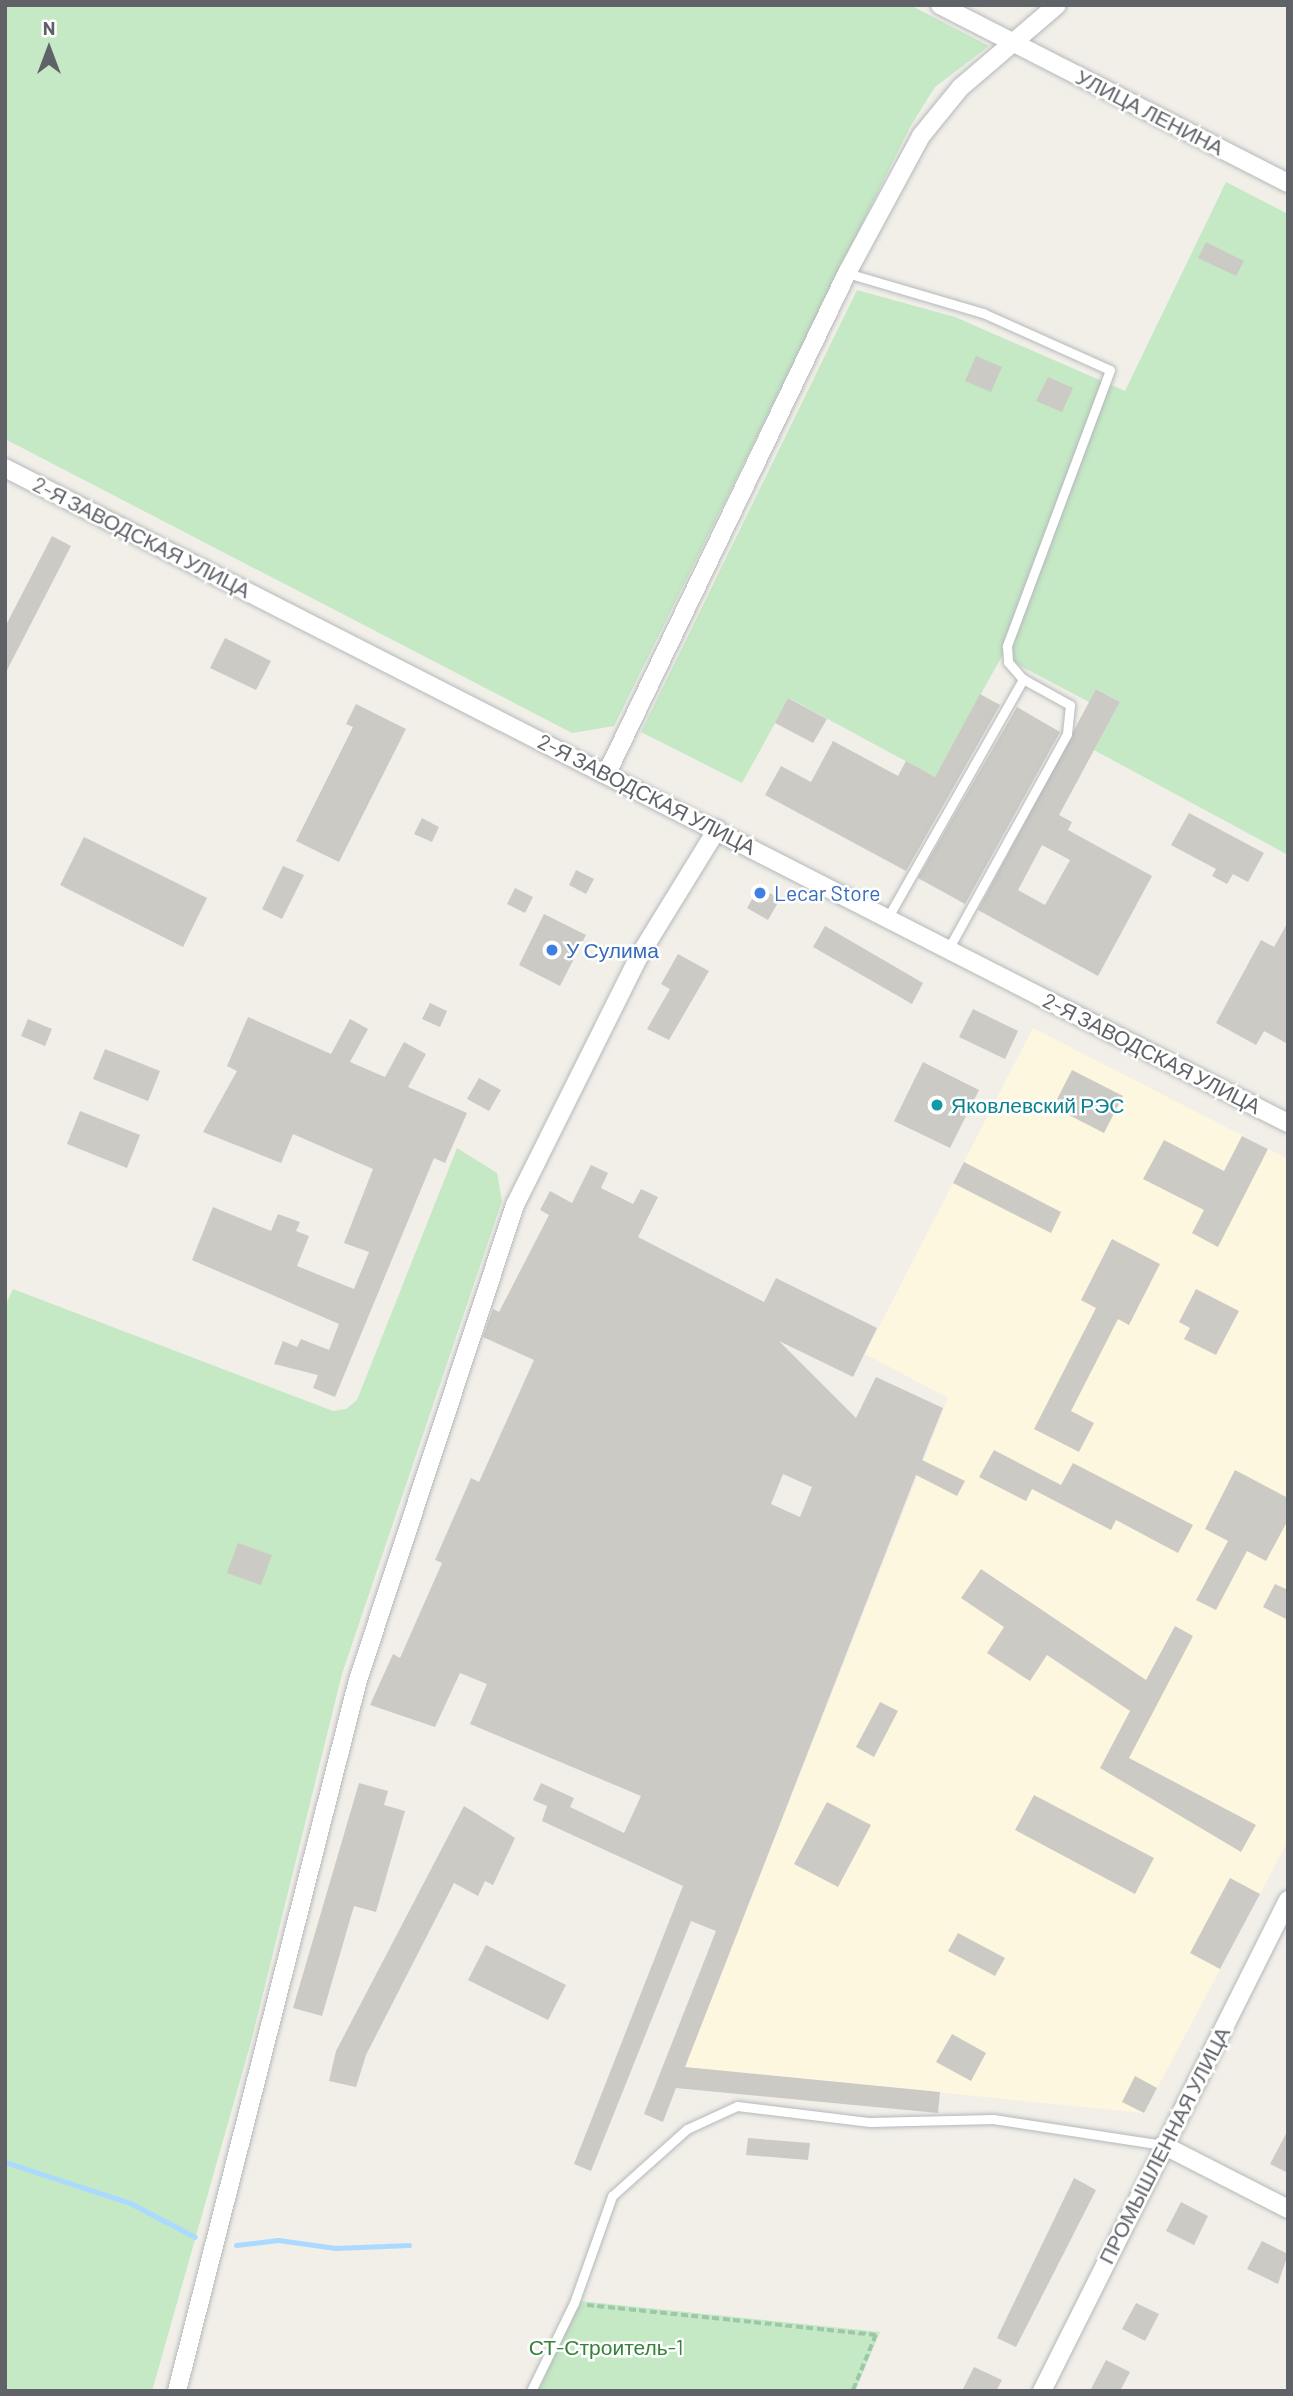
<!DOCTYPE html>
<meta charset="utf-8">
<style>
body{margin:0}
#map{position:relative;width:1293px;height:2396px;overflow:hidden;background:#f1efe8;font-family:Barlow,sans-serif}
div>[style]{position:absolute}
.commercial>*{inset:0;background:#fef7e0}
.green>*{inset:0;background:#c5e8c5}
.stream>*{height:5px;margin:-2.5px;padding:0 2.5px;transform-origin:2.5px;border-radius:2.5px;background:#aadaff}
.building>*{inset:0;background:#cccac5}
.path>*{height:3.5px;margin-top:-1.75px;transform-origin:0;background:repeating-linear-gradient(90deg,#9cc7a9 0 7px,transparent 0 10.5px)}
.roads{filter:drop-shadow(0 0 2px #b5b8bc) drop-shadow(0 0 2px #b5b8bc)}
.lane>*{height:9px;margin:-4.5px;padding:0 4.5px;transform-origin:4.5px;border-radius:4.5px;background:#fff}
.street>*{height:18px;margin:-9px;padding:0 9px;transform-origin:9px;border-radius:9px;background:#fff}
.dots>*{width:19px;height:19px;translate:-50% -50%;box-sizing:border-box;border:4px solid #fff;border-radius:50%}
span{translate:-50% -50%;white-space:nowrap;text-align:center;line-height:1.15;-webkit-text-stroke:5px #fff;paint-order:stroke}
.street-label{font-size:21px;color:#5f6368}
.shop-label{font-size:21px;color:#366cbe}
.left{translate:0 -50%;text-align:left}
.culture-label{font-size:21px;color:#0d838f}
.park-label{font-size:21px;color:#348238}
.frame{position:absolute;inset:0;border:7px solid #5f6368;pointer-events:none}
.north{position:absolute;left:14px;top:14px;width:70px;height:70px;-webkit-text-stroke:5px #fff;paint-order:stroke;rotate:0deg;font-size:19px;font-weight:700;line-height:28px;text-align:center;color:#5f6368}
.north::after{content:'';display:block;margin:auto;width:24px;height:32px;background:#5f6368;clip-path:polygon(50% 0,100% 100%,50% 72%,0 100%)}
</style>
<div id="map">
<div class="commercial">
<div style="clip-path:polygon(1033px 1028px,1288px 1159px,1288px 1841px,1144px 2113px,685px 2067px,948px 1398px,865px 1354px)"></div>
</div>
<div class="green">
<div style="clip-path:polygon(5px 5px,910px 5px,989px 46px,935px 87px,910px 127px,614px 726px,572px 733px,5px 439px)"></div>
<div style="clip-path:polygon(1226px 182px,1288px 214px,1288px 855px,1094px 750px,1120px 702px,1097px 689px,1089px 702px,1002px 656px,935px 777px,789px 698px,742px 783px,641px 732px,857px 290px,955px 317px,1125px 391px)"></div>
<div style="clip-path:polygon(457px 1148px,497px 1173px,502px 1201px,342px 1674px,251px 2042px,152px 2391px,5px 2391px,5px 1306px,13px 1289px,333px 1411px,346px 1409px,357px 1400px)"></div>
<div style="clip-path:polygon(580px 2301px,880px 2332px,855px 2391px,538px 2391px)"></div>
</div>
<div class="stream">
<div style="left:5px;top:2162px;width:132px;rotate:18.2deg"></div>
<div style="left:130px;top:2203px;width:73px;rotate:27.6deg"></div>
<div style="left:236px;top:2245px;width:42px;rotate:-6.8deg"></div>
<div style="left:278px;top:2240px;width:58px;rotate:8deg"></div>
<div style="left:335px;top:2248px;width:74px;rotate:-2.3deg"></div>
</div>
<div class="building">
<div style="clip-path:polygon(1206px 242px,1244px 261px,1236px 276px,1198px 258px)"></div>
<div style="clip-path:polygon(976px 356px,1002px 367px,991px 392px,965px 381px)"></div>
<div style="clip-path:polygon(1048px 377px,1073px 388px,1062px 412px,1036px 401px)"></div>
<div style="clip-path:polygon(52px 536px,71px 546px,5px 674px,5px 627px)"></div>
<div style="clip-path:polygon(225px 638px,271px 661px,256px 690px,210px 668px)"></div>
<div style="clip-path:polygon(evenodd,1096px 689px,1120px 702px,1059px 815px,1072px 822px,1068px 830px,1152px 876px,1098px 976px,978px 910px,1096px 689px,1042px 845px,1070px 860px,1045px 905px,1018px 890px,1042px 845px)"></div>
<div style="clip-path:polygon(980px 694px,1000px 705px,906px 871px,765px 795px,781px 766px,811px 782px,833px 741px,898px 776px,906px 761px,935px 777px)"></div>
<div style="clip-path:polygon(788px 698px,827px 719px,813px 743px,775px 723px)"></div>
<div style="clip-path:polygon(356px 704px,406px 729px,339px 862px,296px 841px,353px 727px,346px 724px)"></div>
<div style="clip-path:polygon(1017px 707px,1060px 732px,965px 904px,918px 878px)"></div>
<div style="clip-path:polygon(1189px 813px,1264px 853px,1248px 882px,1233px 874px,1227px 884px,1212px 876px,1216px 869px,1171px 845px)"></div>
<div style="clip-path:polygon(422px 818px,439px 827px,432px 842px,414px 834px)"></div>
<div style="clip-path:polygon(84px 837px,207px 898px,183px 947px,60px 885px)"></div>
<div style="clip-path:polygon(283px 866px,304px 875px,282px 919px,262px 909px)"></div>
<div style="clip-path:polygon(576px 870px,594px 879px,586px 894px,569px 885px)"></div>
<div style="clip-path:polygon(759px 887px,780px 899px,768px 920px,747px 908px)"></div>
<div style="clip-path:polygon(515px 888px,533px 897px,525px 913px,507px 904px)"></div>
<div style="clip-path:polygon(544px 914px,586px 935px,560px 986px,519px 965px)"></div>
<div style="clip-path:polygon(1288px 922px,1288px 1044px,1264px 1031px,1256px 1045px,1216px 1023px,1261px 940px,1274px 947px)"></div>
<div style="clip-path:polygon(825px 926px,923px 983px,912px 1004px,813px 947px)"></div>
<div style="clip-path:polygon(678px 954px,709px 971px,669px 1040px,647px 1029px,670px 989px,661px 984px)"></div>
<div style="clip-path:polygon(430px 1003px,447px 1011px,440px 1027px,422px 1019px)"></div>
<div style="clip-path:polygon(973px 1009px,1018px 1031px,1005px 1059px,959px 1037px)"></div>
<div style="clip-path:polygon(248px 1017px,331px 1054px,350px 1019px,368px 1029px,350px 1062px,385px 1077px,404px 1042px,426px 1054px,408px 1087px,467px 1113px,445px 1163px,434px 1158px,335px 1397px,313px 1388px,318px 1375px,274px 1364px,283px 1341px,297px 1347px,301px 1339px,329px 1350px,339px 1324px,192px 1260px,213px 1207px,271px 1231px,278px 1214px,300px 1222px,296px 1231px,309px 1236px,297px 1266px,354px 1289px,369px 1252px,344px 1243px,373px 1169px,293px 1134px,281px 1163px,203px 1132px,237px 1071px,227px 1066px)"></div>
<div style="clip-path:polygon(28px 1019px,52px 1029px,45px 1046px,21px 1036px)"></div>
<div style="clip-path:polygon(105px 1049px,160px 1071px,148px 1101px,93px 1079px)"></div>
<div style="clip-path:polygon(923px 1062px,979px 1090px,950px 1148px,894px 1121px)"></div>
<div style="clip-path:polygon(1072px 1070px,1123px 1096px,1104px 1133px,1053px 1107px)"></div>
<div style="clip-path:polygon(479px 1078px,501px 1090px,489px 1111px,467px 1099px)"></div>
<div style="clip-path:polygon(80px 1111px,140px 1135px,127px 1168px,67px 1144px)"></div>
<div style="clip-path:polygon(1242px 1136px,1268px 1149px,1218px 1247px,1192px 1233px,1204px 1210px,1143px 1179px,1164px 1140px,1224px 1171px)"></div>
<div style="clip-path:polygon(964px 1162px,1061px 1212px,1051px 1233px,953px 1183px)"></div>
<div style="clip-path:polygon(evenodd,591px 1165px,608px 1173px,601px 1188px,633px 1204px,641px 1189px,658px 1197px,638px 1237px,764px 1302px,776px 1278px,877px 1328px,853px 1377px,779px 1341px,856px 1418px,876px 1377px,943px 1408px,922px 1460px,965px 1481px,957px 1496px,916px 1475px,685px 2067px,940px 2092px,938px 2113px,676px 2088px,663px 2122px,644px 2114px,716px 1931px,691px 1921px,591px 2171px,574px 2164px,683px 1886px,542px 1821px,547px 1806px,533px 1800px,541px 1783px,574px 1798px,570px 1807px,624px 1833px,641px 1796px,470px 1724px,487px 1684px,460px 1673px,435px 1727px,370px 1705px,393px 1654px,400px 1658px,442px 1563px,435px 1560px,471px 1478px,479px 1482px,534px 1360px,483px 1337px,493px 1309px,499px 1312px,549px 1215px,540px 1210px,550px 1191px,572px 1203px,591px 1165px,783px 1474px,812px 1487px,800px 1517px,771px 1504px,783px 1474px)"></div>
<div style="clip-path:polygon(1112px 1239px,1160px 1264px,1129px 1325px,1118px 1319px,1071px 1411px,1094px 1423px,1079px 1452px,1034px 1429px,1096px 1308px,1081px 1300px)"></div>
<div style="clip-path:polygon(1196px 1289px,1239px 1311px,1216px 1355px,1184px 1339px,1190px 1328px,1179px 1322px)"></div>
<div style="clip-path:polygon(994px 1450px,1061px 1485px,1073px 1463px,1193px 1525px,1178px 1553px,1116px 1520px,1111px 1530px,1032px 1489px,1026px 1501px,979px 1477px)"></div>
<div style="clip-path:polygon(1235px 1470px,1288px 1498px,1288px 1520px,1266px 1561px,1247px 1551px,1216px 1610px,1196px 1600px,1228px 1541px,1205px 1529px)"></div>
<div style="clip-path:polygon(238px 1543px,272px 1555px,261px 1585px,227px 1573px)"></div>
<div style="clip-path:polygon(981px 1569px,1146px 1680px,1175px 1626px,1193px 1636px,1129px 1758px,1256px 1825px,1241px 1852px,1100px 1768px,1130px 1711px,1047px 1655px,1030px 1681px,987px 1653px,1004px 1627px,961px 1598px)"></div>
<div style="clip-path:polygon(1275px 1584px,1288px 1590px,1288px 1620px,1263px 1607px)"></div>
<div style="clip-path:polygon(880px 1702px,898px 1711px,874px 1757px,856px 1747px)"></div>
<div style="clip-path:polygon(359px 1783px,388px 1791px,384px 1805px,405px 1811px,376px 1912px,354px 1906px,322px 2016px,293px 2008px)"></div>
<div style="clip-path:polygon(1034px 1795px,1154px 1858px,1135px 1894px,1015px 1830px)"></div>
<div style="clip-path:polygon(827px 1802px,871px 1825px,838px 1887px,794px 1864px)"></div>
<div style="clip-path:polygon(464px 1806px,515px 1838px,493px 1885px,485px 1881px,478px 1896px,454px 1883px,366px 2055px,356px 2087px,329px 2081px,336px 2051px)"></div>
<div style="clip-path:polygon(1230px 1878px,1260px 1894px,1220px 1969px,1190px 1953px)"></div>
<div style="clip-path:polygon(958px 1933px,1005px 1958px,995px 1976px,948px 1951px)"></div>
<div style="clip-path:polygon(486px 1945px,566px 1985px,548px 2020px,468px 1980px)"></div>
<div style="clip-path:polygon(952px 2034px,986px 2053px,971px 2081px,936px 2062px)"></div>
<div style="clip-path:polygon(1135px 2076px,1157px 2088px,1144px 2113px,1122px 2102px)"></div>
<div style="clip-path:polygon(1288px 2130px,1288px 2173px,1270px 2164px)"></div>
<div style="clip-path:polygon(748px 2138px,810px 2143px,808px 2160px,746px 2155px)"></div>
<div style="clip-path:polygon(1074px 2178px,1096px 2190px,1016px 2347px,997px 2338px)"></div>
<div style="clip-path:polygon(1181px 2202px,1208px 2216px,1194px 2245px,1166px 2231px)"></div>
<div style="clip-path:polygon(1262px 2241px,1288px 2254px,1278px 2284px,1247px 2269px)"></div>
<div style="clip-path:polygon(1136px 2303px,1159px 2314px,1145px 2341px,1122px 2329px)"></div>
<div style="clip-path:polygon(1106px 2360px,1130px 2372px,1120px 2391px,1090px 2391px)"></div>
<div style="clip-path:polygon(974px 2367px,1002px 2380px,996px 2391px,962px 2391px)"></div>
</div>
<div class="path">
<div style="left:587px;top:2305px;width:291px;rotate:5.9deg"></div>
<div style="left:876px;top:2335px;width:61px;rotate:112.3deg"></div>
</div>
<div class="roads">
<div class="lane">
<div style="left:847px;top:273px;width:142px;rotate:16.4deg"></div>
<div style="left:983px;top:313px;width:139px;rotate:24.2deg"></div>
<div style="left:1110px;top:370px;width:295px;rotate:110.5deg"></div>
<div style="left:1007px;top:646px;width:16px;rotate:86deg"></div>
<div style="left:1008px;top:662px;width:23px;rotate:49deg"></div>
<div style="left:1023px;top:679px;width:54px;rotate:29deg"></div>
<div style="left:1070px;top:705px;width:29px;rotate:96deg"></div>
<div style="left:1067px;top:734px;width:244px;rotate:118.9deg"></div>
<div style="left:888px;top:917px;width:274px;rotate:-60.4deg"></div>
<div style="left:531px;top:2391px;width:98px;rotate:-64deg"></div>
<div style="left:574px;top:2303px;width:114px;rotate:-70.4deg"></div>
<div style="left:612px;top:2196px;width:101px;rotate:-41.8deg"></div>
<div style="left:687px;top:2129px;width:55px;rotate:-24.7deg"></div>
<div style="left:737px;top:2106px;width:134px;rotate:6.9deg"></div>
<div style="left:870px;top:2122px;width:123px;rotate:-1.4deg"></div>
<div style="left:993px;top:2119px;width:172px;rotate:8.7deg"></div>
</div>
<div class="street">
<div style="left:940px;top:5px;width:391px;rotate:27.1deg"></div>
<div style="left:5px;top:468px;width:1441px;rotate:27.05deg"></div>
<div style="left:607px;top:773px;width:555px;rotate:-64.36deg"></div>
<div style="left:847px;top:273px;width:156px;rotate:-61.6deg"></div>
<div style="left:921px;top:136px;width:63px;rotate:-50.8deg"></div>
<div style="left:961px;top:87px;width:126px;rotate:-40.5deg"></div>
<div style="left:1163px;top:2145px;width:140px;rotate:27.1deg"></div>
<div style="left:177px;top:2391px;width:734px;rotate:-75.72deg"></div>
<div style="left:358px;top:1680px;width:500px;rotate:-71.71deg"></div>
<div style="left:515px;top:1205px;width:278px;rotate:-63.5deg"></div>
<div style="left:639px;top:956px;width:149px;rotate:-58.4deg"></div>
<div style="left:1042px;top:2391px;width:549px;rotate:-63.39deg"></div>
</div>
</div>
<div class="dots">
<div style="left:760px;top:893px;background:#3f7fe0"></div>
<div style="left:552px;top:950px;background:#3f7fe0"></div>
<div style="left:937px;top:1105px;background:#0f9aa8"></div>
</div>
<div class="street-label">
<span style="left:1150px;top:112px;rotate:27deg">УЛИЦА ЛЕНИНА</span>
<span style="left:142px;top:537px;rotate:27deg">2-Я ЗАВОДСКАЯ УЛИЦА</span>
<span style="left:647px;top:794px;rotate:27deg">2-Я ЗАВОДСКАЯ УЛИЦА</span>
<span style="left:1152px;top:1053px;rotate:27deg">2-Я ЗАВОДСКАЯ УЛИЦА</span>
<span style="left:1164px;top:2145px;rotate:-63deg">ПРОМЫШЛЕННАЯ УЛИЦА</span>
</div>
<div class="shop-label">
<span class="left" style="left:774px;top:893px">Lecar Store</span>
<span class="left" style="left:566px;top:950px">У Сулима</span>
</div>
<div class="culture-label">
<span class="left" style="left:951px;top:1105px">Яковлевский РЭС</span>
</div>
<div class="park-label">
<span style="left:606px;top:2347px">СТ-Строитель-1</span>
</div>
<div class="frame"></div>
<div class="north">N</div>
</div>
